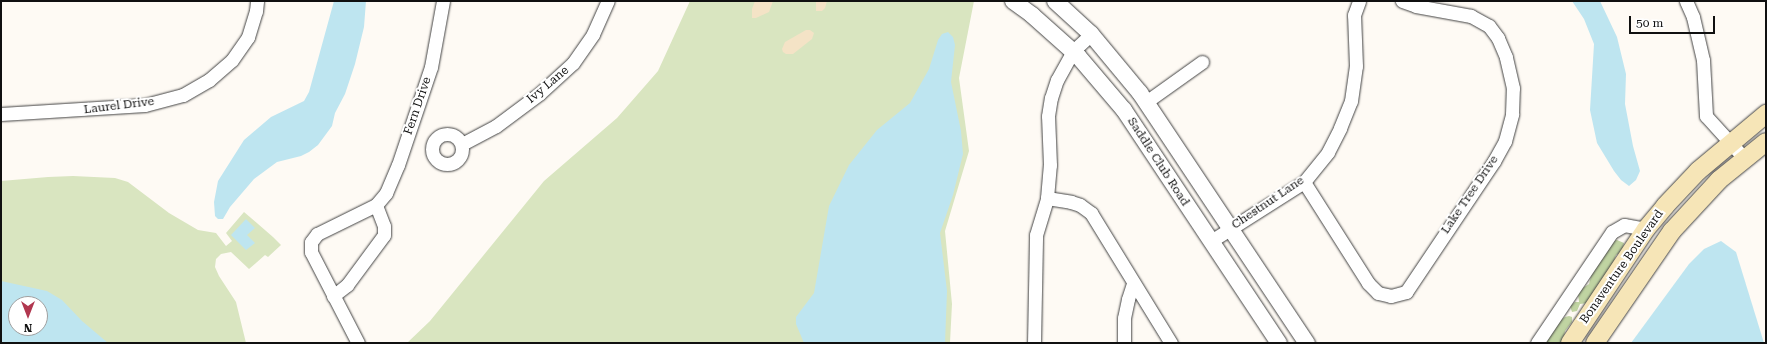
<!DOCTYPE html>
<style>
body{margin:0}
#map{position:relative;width:1767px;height:344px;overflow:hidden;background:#fefaf4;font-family:"Roboto Serif",serif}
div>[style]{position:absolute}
.green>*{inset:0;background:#d9e5c0}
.forest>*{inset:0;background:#c0d4a2}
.sand>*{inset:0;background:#f4e3c6}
.water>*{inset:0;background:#bee5f0}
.roads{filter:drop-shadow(0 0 1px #434343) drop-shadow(0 0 1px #434343)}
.minor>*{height:13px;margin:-6.5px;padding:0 6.5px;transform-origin:6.5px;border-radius:6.5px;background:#fff}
.minor>.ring{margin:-6.5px;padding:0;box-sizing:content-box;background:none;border:13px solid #fff;border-radius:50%}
.tertiary>*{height:16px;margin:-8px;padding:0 8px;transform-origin:8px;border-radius:8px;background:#fff}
.secondary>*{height:18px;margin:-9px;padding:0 9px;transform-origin:9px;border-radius:9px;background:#f6e5b7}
span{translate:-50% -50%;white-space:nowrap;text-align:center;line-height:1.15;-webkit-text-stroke:4px #fff;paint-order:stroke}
.street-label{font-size:12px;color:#101010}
.frame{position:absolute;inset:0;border:2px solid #101010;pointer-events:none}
.north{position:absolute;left:8px;top:296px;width:40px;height:40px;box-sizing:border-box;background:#fff;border:1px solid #9f9f9f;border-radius:50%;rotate:180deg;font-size:11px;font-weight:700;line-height:16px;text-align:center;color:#101010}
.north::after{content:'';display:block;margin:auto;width:14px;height:18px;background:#b1374f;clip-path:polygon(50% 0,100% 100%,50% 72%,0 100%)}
.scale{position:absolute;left:1629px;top:16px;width:86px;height:18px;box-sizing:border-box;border:2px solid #101010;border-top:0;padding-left:5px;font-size:12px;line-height:14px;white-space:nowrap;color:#101010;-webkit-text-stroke:3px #fff;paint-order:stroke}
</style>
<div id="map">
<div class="green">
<div style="clip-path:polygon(690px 1px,974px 1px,959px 78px,969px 151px,945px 231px,952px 304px,950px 343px,407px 343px,430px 321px,544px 181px,617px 118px,658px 71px)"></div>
<div style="clip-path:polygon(evenodd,73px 176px,115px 178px,128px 182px,169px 213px,198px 230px,216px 233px,226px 246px,232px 241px,226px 233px,244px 212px,273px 237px,281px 245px,268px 257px,265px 255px,249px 269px,231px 252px,221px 254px,216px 259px,215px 267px,219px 276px,236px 302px,246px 343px,1px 343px,1px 181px,48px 177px,73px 176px,16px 304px,40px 304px,40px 328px,16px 328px,16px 304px)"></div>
</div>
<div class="forest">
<div style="clip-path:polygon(1617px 240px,1624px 243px,1622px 252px,1616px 255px,1613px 264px,1588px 303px,1580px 304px,1577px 311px,1572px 312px,1570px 306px,1575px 302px,1579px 302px,1578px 294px,1581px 289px,1589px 284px,1592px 272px,1613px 241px)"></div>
<div style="clip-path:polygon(1569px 316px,1572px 317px,1572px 322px,1565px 331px,1563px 343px,1545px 343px,1557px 323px,1565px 317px)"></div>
</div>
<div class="sand">
<div style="clip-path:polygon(755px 1px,773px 1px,769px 12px,756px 18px,752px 18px,752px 9px)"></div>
<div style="clip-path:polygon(816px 1px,827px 1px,825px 8px,822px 11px,816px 11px)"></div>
<div style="clip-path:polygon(806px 30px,810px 30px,814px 33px,812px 39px,793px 54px,786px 54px,783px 52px,782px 49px,785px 42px)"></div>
</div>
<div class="water">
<div style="clip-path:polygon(334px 1px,366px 1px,364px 27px,355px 64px,345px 94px,335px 113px,332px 126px,318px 145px,309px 152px,301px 156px,277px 162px,254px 179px,230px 207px,223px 219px,218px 219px,215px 216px,214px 202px,218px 181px,244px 140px,271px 117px,304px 101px,309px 92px)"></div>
<div style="clip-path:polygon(1572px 1px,1600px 1px,1617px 37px,1626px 74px,1625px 104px,1633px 146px,1640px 171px,1636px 180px,1629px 186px,1621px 180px,1614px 171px,1597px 143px,1590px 110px,1594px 44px,1584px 19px)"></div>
<div style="clip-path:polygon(948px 32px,953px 37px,955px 45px,951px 82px,961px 131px,963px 154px,953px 195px,940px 233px,947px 291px,945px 343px,804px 343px,796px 324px,796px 317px,814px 293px,829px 206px,849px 165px,877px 130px,910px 103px,929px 69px,938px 40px,942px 34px)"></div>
<div style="clip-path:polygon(246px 219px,255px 228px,247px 235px,255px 243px,246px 250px,231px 235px)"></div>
<div style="clip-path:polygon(1721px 241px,1736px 252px,1764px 343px,1631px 343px,1689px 264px,1704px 249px)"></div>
<div style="clip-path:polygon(evenodd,1px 281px,47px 291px,62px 300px,82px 321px,108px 343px,1px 343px,1px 281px,16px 304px,40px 304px,40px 328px,16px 328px,16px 304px)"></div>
</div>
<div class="roads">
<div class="minor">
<div style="left:1686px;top:1px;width:17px;rotate:66deg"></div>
<div style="left:1693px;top:17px;width:44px;rotate:76.9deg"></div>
<div style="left:1703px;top:60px;width:56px;rotate:86.9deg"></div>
<div style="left:1706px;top:116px;width:58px;rotate:47.8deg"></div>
<div style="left:1146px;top:102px;width:69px;rotate:-35.5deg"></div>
<div style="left:1px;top:114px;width:144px;rotate:-3.6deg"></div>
<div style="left:145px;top:105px;width:39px;rotate:-15deg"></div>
<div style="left:183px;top:95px;width:30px;rotate:-30deg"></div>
<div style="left:209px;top:80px;width:30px;rotate:-41deg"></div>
<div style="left:232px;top:60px;width:28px;rotate:-55deg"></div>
<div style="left:248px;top:37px;width:27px;rotate:-73deg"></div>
<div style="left:256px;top:11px;width:10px;rotate:-84deg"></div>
<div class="ring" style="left:432px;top:134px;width:17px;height:17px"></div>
<div style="left:462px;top:144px;width:38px;rotate:-28deg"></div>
<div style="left:496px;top:126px;width:54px;rotate:-36.7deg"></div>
<div style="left:539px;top:94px;width:46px;rotate:-42.4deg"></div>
<div style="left:573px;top:63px;width:35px;rotate:-55deg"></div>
<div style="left:593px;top:34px;width:36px;rotate:-66deg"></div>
<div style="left:1304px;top:182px;width:120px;rotate:57.6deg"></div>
<div style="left:1368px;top:283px;width:14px;rotate:45deg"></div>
<div style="left:1378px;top:293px;width:13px;rotate:13deg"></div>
<div style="left:1391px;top:296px;width:16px;rotate:-15deg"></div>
<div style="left:1406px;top:292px;width:158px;rotate:-56.1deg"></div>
<div style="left:1494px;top:161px;width:23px;rotate:-61deg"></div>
<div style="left:1505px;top:141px;width:28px;rotate:-75deg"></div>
<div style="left:1512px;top:114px;width:26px;rotate:-88deg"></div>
<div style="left:1513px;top:88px;width:32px;rotate:-103deg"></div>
<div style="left:1506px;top:57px;width:21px;rotate:-113deg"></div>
<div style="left:1498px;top:38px;width:15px;rotate:-127deg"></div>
<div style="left:1489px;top:26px;width:21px;rotate:-151deg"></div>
<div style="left:1471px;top:16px;width:56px;rotate:-169.7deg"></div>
<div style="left:1416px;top:6px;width:15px;rotate:-160deg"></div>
<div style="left:1047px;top:198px;width:24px;rotate:9deg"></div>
<div style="left:1071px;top:202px;width:9px;rotate:18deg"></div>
<div style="left:1080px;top:205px;width:14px;rotate:36deg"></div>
<div style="left:1091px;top:213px;width:153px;rotate:58.4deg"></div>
<div style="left:1211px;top:241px;width:110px;rotate:-32.4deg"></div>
<div style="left:1304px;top:182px;width:38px;rotate:-51deg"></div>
<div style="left:1328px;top:152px;width:27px;rotate:-63deg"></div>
<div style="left:1340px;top:128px;width:29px;rotate:-68deg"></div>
<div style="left:1351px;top:101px;width:35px;rotate:-82deg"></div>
<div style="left:1356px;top:66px;width:51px;rotate:-92.2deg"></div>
<div style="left:1354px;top:15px;width:15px;rotate:-70deg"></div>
<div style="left:333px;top:296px;width:18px;rotate:-38deg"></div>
<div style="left:347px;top:285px;width:62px;rotate:-53.5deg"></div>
<div style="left:384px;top:235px;width:9px;rotate:-90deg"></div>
<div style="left:384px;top:226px;width:22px;rotate:-111deg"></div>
<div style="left:358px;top:343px;width:102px;rotate:-117.3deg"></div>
<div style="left:311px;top:252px;width:10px;rotate:-90deg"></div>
<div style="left:311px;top:242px;width:10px;rotate:-53deg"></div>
<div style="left:317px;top:234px;width:66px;rotate:-26.2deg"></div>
<div style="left:376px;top:205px;width:16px;rotate:-50deg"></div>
<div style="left:386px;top:193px;width:30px;rotate:-67deg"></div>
<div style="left:398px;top:165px;width:103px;rotate:-71.4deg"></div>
<div style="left:431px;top:67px;width:67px;rotate:-79.7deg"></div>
<div style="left:1034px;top:343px;width:108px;rotate:-88.9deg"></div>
<div style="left:1036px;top:235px;width:39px;rotate:-73deg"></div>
<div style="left:1047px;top:198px;width:33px;rotate:-85deg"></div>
<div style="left:1050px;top:165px;width:49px;rotate:-92.3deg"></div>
<div style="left:1048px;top:116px;width:18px;rotate:-81deg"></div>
<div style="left:1051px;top:98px;width:19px;rotate:-72deg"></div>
<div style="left:1057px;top:80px;width:33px;rotate:-61deg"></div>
<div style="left:1073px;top:51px;width:25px;rotate:-43deg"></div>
<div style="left:1124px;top:343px;width:25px;rotate:-90deg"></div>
<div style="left:1124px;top:318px;width:19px;rotate:-78deg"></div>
<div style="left:1128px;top:299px;width:16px;rotate:-72deg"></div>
<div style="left:1537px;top:343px;width:134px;rotate:-56deg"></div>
<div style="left:1612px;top:232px;width:14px;rotate:-30deg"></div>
<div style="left:1624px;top:225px;width:22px;rotate:10deg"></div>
</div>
<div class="tertiary">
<div style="left:1013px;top:1px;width:24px;rotate:36deg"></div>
<div style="left:1032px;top:15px;width:62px;rotate:41.7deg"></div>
<div style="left:1078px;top:56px;width:71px;rotate:49.6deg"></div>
<div style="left:1124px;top:110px;width:280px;rotate:56.4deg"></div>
<div style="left:1055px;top:1px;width:49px;rotate:42.5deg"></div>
<div style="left:1091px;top:34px;width:77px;rotate:50.3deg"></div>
<div style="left:1140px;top:93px;width:301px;rotate:56.3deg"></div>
</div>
<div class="secondary">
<div style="left:1570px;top:343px;width:137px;rotate:-56.3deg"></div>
<div style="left:1646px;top:229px;width:30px;rotate:-50deg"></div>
<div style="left:1665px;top:206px;width:48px;rotate:-46.7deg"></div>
<div style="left:1698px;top:171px;width:89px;rotate:-40deg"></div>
<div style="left:1595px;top:343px;width:136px;rotate:-55.5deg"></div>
<div style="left:1672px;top:231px;width:69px;rotate:-47.3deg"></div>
<div style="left:1719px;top:180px;width:60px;rotate:-39deg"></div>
</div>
</div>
<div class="street-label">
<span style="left:548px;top:85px;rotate:-40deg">Ivy Lane</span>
<span style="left:119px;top:106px;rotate:-7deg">Laurel Drive</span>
<span style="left:418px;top:106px;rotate:-71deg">Fern Drive</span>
<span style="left:1158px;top:162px;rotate:57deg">Saddle Club Road</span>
<span style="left:1470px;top:195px;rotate:-56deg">Lake Tree Drive</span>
<span style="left:1268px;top:203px;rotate:-34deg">Chestnut Lane</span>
<span style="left:1622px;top:267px;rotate:-55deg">Bonaventure Boulevard</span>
</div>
<div class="frame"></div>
<div class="north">N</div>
<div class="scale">50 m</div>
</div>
